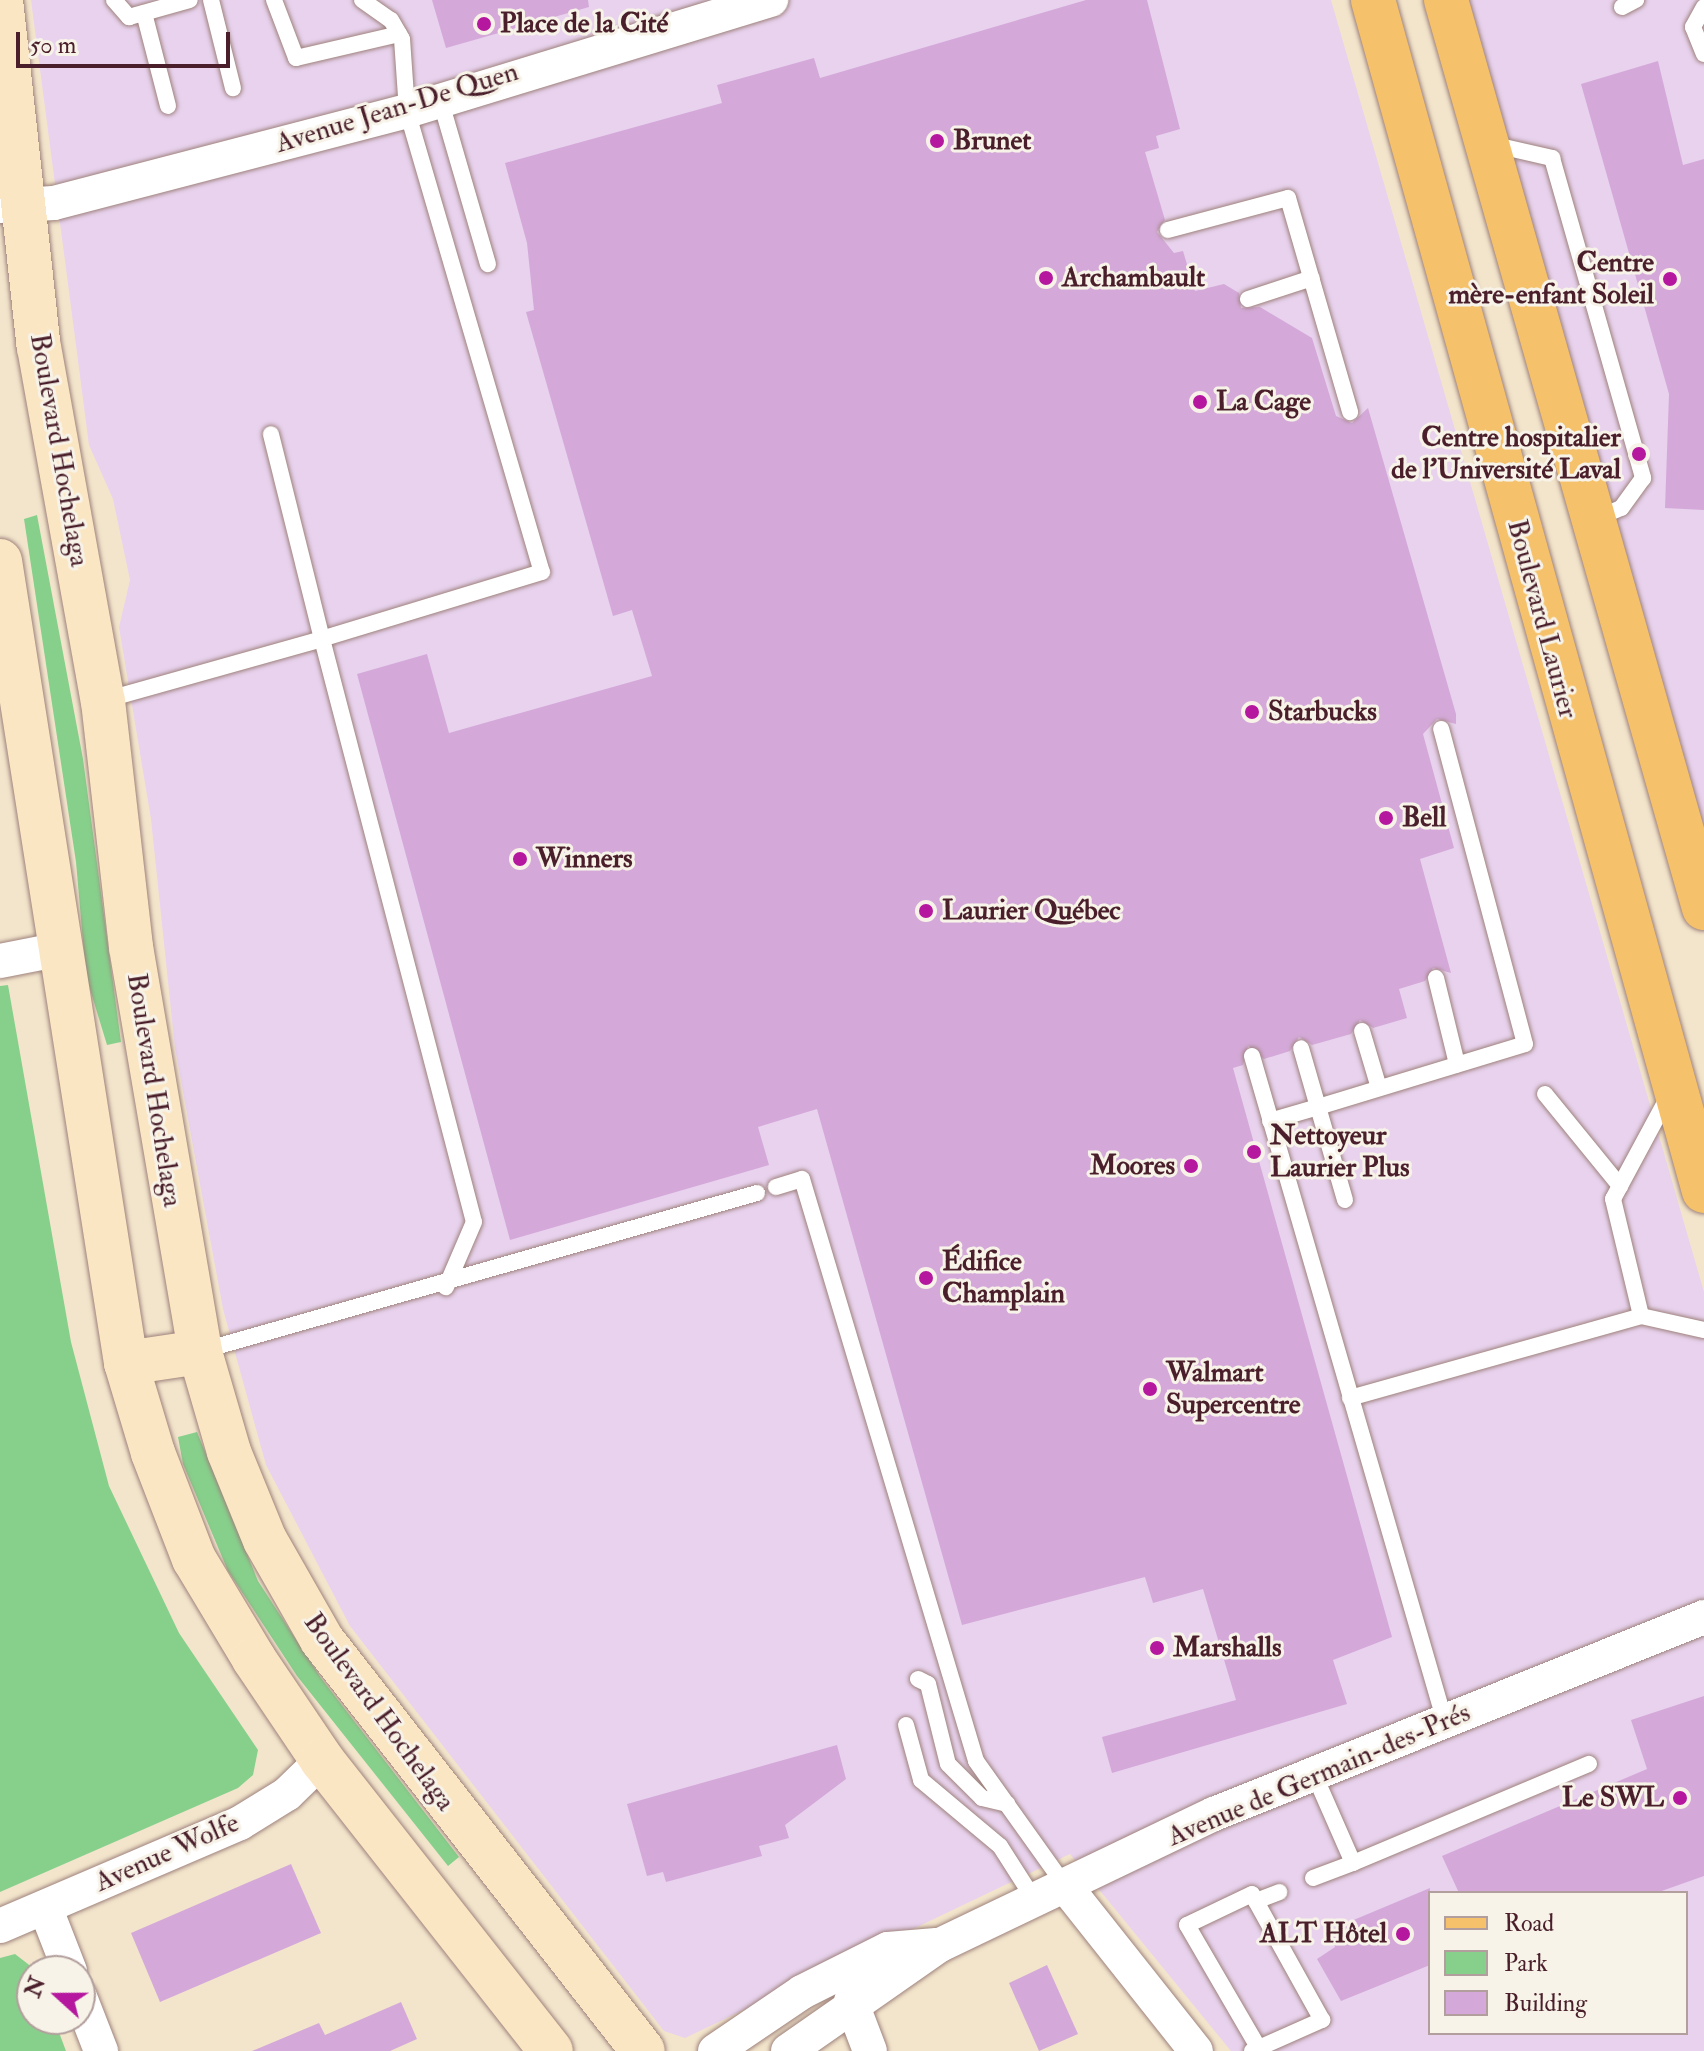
<!DOCTYPE html>
<meta charset="utf-8">
<style>
body{margin:0}
#map{position:relative;width:1704px;height:2051px;overflow:hidden;background:#f3e5cc;font-family:"IM FELL Double Pica",serif}
div>[style]{position:absolute}
.built>*{inset:0;background:#e8d2ee}
.green>*{inset:0;background:#87d08c}
.building>*{inset:0;background:#d4a9d9}
.roads{filter:drop-shadow(0 0 2px #9e827c) drop-shadow(0 0 2px #9e827c)}
.service>*{height:16px;margin:-8px;padding:0 8px;transform-origin:8px;border-radius:8px;background:#fff}
.minor>*{height:34px;margin:-17px;padding:0 17px;transform-origin:17px;border-radius:17px;background:#fff}
.secondary>*{height:44px;margin:-22px;padding:0 22px;transform-origin:22px;border-radius:22px;background:#fbe6c4}
.primary>*{height:44px;margin:-22px;padding:0 22px;transform-origin:22px;border-radius:22px;background:#f5c16b}
.dots>*{width:22px;height:22px;translate:-50% -50%;box-sizing:border-box;border:4px solid #f7f3e8;border-radius:50%}
span{translate:-50% -50%;white-space:nowrap;text-align:center;line-height:1.15;-webkit-text-stroke:6px #f7f3e8;paint-order:stroke}
.poi-label{font-size:28px;color:#4a1f2b;font-weight:700}
.left{translate:0 -50%;text-align:left}
.right{translate:-100% -50%;text-align:right}
.street-label{font-size:28px;color:#4a1f2b}
.legend{position:absolute;left:1428px;top:1891px;width:260px;height:144px;box-sizing:border-box;background:#f7f3e8;border:2px solid #b29e9c;margin:0;padding:10px 14px;list-style:none;font-size:24px;color:#4a1f2b}
.legend li{display:flex;align-items:center;gap:16px;height:40px}
.legend b{width:40px;border:2px solid #b29e9c}
.north{position:absolute;left:16px;top:1955px;width:80px;height:80px;box-sizing:border-box;background:#f7f3e8;border:2px solid #b29e9c;border-radius:50%;rotate:291deg;font-size:22px;font-weight:700;line-height:32px;text-align:center;color:#4a1f2b}
.north::after{content:'';display:block;margin:auto;width:28px;height:36px;background:#b5179e;clip-path:polygon(50% 0,100% 100%,50% 72%,0 100%)}
.scale{position:absolute;left:16px;top:32px;width:214px;height:36px;box-sizing:border-box;border:4px solid #4a1f2b;border-top:0;padding-left:10px;font-size:24px;line-height:28px;white-space:nowrap;color:#4a1f2b;-webkit-text-stroke:6px #f7f3e8;paint-order:stroke}
</style>
<div id="map">
<div class="built">
<div style="clip-path:polygon(evenodd,31px 0,1331px 0,1704px 1292px,1704px 2051px,1231px 2051px,1070px 1854px,685px 2038px,664px 2031px,350px 1626px,266px 1465px,223px 1309px,175px 1048px,151px 819px,119px 627px,130px 580px,113px 499px,89px 445px,31px 0,1430px 1893px,1686px 1893px,1686px 2033px,1430px 2033px,1430px 1893px)"></div>
<div style="clip-path:polygon(1446px 0,1704px 0,1704px 907px)"></div>
</div>
<div class="green">
<div style="clip-path:polygon(37px 515px,83px 759px,121px 1042px,107px 1045px,86px 976px,76px 862px,24px 519px)"></div>
<div style="clip-path:polygon(8px 985px,71px 1342px,109px 1486px,179px 1633px,258px 1750px,253px 1775px,238px 1788px,0 1892px,0 986px)"></div>
<div style="clip-path:polygon(197px 1432px,258px 1581px,321px 1678px,459px 1857px,448px 1866px,297px 1676px,228px 1571px,183px 1464px,178px 1437px)"></div>
<div style="clip-path:polygon(15px 1954px,37px 1971px,32px 2019px,54px 2019px,66px 2051px,0 2051px,0 1958px)"></div>
</div>
<div class="building">
<div style="clip-path:polygon(432px 0,588px 0,589px 7px,446px 48px)"></div>
<div style="clip-path:polygon(1086px 0,1147px 0,1180px 129px,1156px 136px,1159px 148px,1145px 152px,1165px 220px,1157px 232px,1174px 253px,1183px 251px,1195px 291px,1224px 284px,1239px 293px,1241px 308px,1260px 307px,1312px 338px,1336px 416px,1352px 423px,1368px 408px,1456px 714px,1456px 724px,1437px 719px,1423px 734px,1454px 848px,1420px 859px,1451px 973px,1433px 968px,1425px 981px,1399px 989px,1407px 1018px,1373px 1028px,1360px 1020px,1351px 1034px,1312px 1045px,1299px 1037px,1290px 1051px,1264px 1059px,1248px 1046px,1243px 1065px,1233px 1068px,1392px 1637px,1333px 1660px,1347px 1704px,1112px 1773px,1102px 1737px,1236px 1700px,1203px 1589px,1153px 1603px,1145px 1577px,962px 1625px,817px 1109px,758px 1127px,769px 1165px,510px 1240px,357px 674px,427px 654px,449px 733px,652px 676px,632px 610px,613px 616px,526px 312px,534px 310px,527px 243px,505px 163px,722px 103px,717px 85px,814px 58px,820px 78px)"></div>
<div style="clip-path:polygon(1658px 61px,1683px 165px,1704px 159px,1704px 510px,1665px 508px,1669px 394px,1581px 84px)"></div>
<div style="clip-path:polygon(1704px 1696px,1704px 1876px,1656px 1893px,1459px 1893px,1442px 1856px,1647px 1769px,1631px 1720px)"></div>
<div style="clip-path:polygon(837px 1745px,846px 1779px,785px 1825px,789px 1838px,759px 1846px,762px 1856px,666px 1882px,663px 1872px,647px 1876px,627px 1804px)"></div>
<div style="clip-path:polygon(291px 1864px,321px 1933px,160px 2002px,131px 1933px)"></div>
<div style="clip-path:polygon(1430px 1888px,1430px 1965px,1341px 2001px,1317px 1959px,1335px 1947px,1332px 1929px)"></div>
<div style="clip-path:polygon(1047px 1965px,1078px 2034px,1039px 2051px,1009px 1983px)"></div>
<div style="clip-path:polygon(401px 2002px,417px 2039px,390px 2051px,252px 2051px,319px 2023px,325px 2035px)"></div>
</div>
<div class="roads">
<div class="service">
<div style="left:114px;top:0;width:23px;rotate:49deg"></div>
<div style="left:129px;top:17px;width:63px;rotate:-15.6deg"></div>
<div style="left:211px;top:0;width:91px;rotate:76deg"></div>
<div style="left:274px;top:0;width:62px;rotate:69.2deg"></div>
<div style="left:296px;top:58px;width:106px;rotate:-13.1deg"></div>
<div style="left:362px;top:0;width:35px;rotate:35deg"></div>
<div style="left:391px;top:20px;width:22px;rotate:60deg"></div>
<div style="left:402px;top:39px;width:72px;rotate:86deg"></div>
<div style="left:407px;top:111px;width:480px;rotate:73.7deg"></div>
<div style="left:542px;top:572px;width:230px;rotate:163.1deg"></div>
<div style="left:322px;top:639px;width:602px;rotate:75.39deg"></div>
<div style="left:474px;top:1222px;width:71px;rotate:113.3deg"></div>
<div style="left:1622px;top:7px;width:16px;rotate:-27deg"></div>
<div style="left:1704px;top:7px;width:23px;rotate:119deg"></div>
<div style="left:1693px;top:27px;width:29px;rotate:68deg"></div>
<div style="left:144px;top:13px;width:96px;rotate:75.5deg"></div>
<div style="left:440px;top:99px;width:172px;rotate:73.8deg"></div>
<div style="left:1491px;top:144px;width:63px;rotate:12.9deg"></div>
<div style="left:1552px;top:158px;width:333px;rotate:74.1deg"></div>
<div style="left:1643px;top:478px;width:37px;rotate:126deg"></div>
<div style="left:1621px;top:508px;width:28px;rotate:157deg"></div>
<div style="left:1168px;top:230px;width:124px;rotate:-14.9deg"></div>
<div style="left:1288px;top:198px;width:223px;rotate:73.8deg"></div>
<div style="left:1248px;top:299px;width:67px;rotate:-18.2deg"></div>
<div style="left:105px;top:700px;width:225px;rotate:-15.7deg"></div>
<div style="left:322px;top:639px;width:211px;rotate:-104deg"></div>
<div style="left:1436px;top:978px;width:89px;rotate:76.3deg"></div>
<div style="left:1362px;top:1031px;width:59px;rotate:73.4deg"></div>
<div style="left:1252px;top:1056px;width:693px;rotate:73.84deg"></div>
<div style="left:1545px;top:1094px;width:119px;rotate:50.8deg"></div>
<div style="left:1669px;top:1095px;width:118px;rotate:118.3deg"></div>
<div style="left:1613px;top:1199px;width:120px;rotate:76.5deg"></div>
<div style="left:1641px;top:1316px;width:65px;rotate:12.5deg"></div>
<div style="left:1270px;top:1121px;width:50px;rotate:-16.3deg"></div>
<div style="left:1318px;top:1107px;width:61px;rotate:-106.1deg"></div>
<div style="left:776px;top:1187px;width:27px;rotate:-17deg"></div>
<div style="left:802px;top:1179px;width:607px;rotate:73.35deg"></div>
<div style="left:976px;top:1761px;width:155px;rotate:54.5deg"></div>
<div style="left:1345px;top:1200px;width:97px;rotate:-106.2deg"></div>
<div style="left:1318px;top:1107px;width:216px;rotate:-16.9deg"></div>
<div style="left:1525px;top:1044px;width:326px;rotate:-104.9deg"></div>
<div style="left:201px;top:1351px;width:578px;rotate:-15.86deg"></div>
<div style="left:1350px;top:1398px;width:302px;rotate:-15.7deg"></div>
<div style="left:918px;top:1679px;width:11px;rotate:27deg"></div>
<div style="left:928px;top:1684px;width:82px;rotate:76deg"></div>
<div style="left:948px;top:1764px;width:48px;rotate:45deg"></div>
<div style="left:982px;top:1798px;width:26px;rotate:13deg"></div>
<div style="left:906px;top:1725px;width:57px;rotate:74.7deg"></div>
<div style="left:921px;top:1780px;width:103px;rotate:39.9deg"></div>
<div style="left:1000px;top:1846px;width:65px;rotate:57.5deg"></div>
<div style="left:1314px;top:1774px;width:97px;rotate:66.3deg"></div>
<div style="left:1353px;top:1863px;width:256px;rotate:-22.8deg"></div>
<div style="left:1313px;top:1878px;width:43px;rotate:-20.6deg"></div>
<div style="left:1256px;top:1901px;width:25px;rotate:-21deg"></div>
<div style="left:1252px;top:2051px;width:77px;rotate:-23.9deg"></div>
<div style="left:1322px;top:2020px;width:144px;rotate:-119.1deg"></div>
<div style="left:1252px;top:1894px;width:72px;rotate:154.5deg"></div>
<div style="left:1187px;top:1925px;width:141px;rotate:59.8deg"></div>
</div>
<div class="minor">
<div style="left:0;top:206px;width:54px;rotate:-3.2deg"></div>
<div style="left:54px;top:203px;width:365px;rotate:-14.6deg"></div>
<div style="left:407px;top:111px;width:381px;rotate:-17deg"></div>
<div style="left:0;top:961px;width:57px;rotate:-11.1deg"></div>
<div style="left:1066px;top:1887px;width:209px;rotate:51.6deg"></div>
<div style="left:45px;top:1907px;width:69px;rotate:68.7deg"></div>
<div style="left:0;top:1926px;width:261px;rotate:-23.2deg"></div>
<div style="left:240px;top:1823px;width:55px;rotate:-31.7deg"></div>
<div style="left:287px;top:1794px;width:49px;rotate:-44.2deg"></div>
<div style="left:80px;top:1997px;width:58px;rotate:68.7deg"></div>
<div style="left:851px;top:2001px;width:53px;rotate:69.2deg"></div>
<div style="left:715px;top:2051px;width:105px;rotate:-34.1deg"></div>
<div style="left:802px;top:1992px;width:96px;rotate:-26.6deg"></div>
<div style="left:888px;top:1949px;width:48px;rotate:-4.8deg"></div>
<div style="left:788px;top:2051px;width:185px;rotate:-34.9deg"></div>
<div style="left:940px;top:1945px;width:304px;rotate:-25.6deg"></div>
<div style="left:1214px;top:1814px;width:528px;rotate:-21.9deg"></div>
</div>
<div class="secondary">
<div style="left:1px;top:0;width:349px;rotate:83.8deg"></div>
<div style="left:39px;top:347px;width:360px;rotate:79.8deg"></div>
<div style="left:103px;top:701px;width:248px;rotate:83.5deg"></div>
<div style="left:131px;top:947px;width:411px;rotate:80.3deg"></div>
<div style="left:200px;top:1352px;width:104px;rotate:73.8deg"></div>
<div style="left:229px;top:1452px;width:95px;rotate:67.8deg"></div>
<div style="left:265px;top:1540px;width:115px;rotate:60.3deg"></div>
<div style="left:322px;top:1640px;width:521px;rotate:52.01deg"></div>
<div style="left:0;top:561px;width:812px;rotate:81.07deg"></div>
<div style="left:126px;top:1363px;width:94px;rotate:73.3deg"></div>
<div style="left:153px;top:1453px;width:114px;rotate:68.9deg"></div>
<div style="left:194px;top:1559px;width:117px;rotate:59deg"></div>
<div style="left:254px;top:1659px;width:122px;rotate:56deg"></div>
<div style="left:322px;top:1760px;width:370px;rotate:51.8deg"></div>
<div style="left:126px;top:1363px;width:75px;rotate:-8.5deg"></div>
</div>
<div class="primary">
<div style="left:1373px;top:0;width:1236px;rotate:74.47deg"></div>
<div style="left:1446px;top:0;width:944px;rotate:74.14deg"></div>
</div>
</div>
<div class="dots">
<div style="left:484px;top:24px;background:#b5179e"></div>
<div style="left:937px;top:141px;background:#b5179e"></div>
<div style="left:1046px;top:278px;background:#b5179e"></div>
<div style="left:1670px;top:279px;background:#b5179e"></div>
<div style="left:1200px;top:402px;background:#b5179e"></div>
<div style="left:1639px;top:454px;background:#b5179e"></div>
<div style="left:1252px;top:712px;background:#b5179e"></div>
<div style="left:1386px;top:818px;background:#b5179e"></div>
<div style="left:520px;top:859px;background:#b5179e"></div>
<div style="left:926px;top:911px;background:#b5179e"></div>
<div style="left:1254px;top:1152px;background:#b5179e"></div>
<div style="left:1191px;top:1166px;background:#b5179e"></div>
<div style="left:926px;top:1278px;background:#b5179e"></div>
<div style="left:1150px;top:1389px;background:#b5179e"></div>
<div style="left:1157px;top:1648px;background:#b5179e"></div>
<div style="left:1680px;top:1798px;background:#b5179e"></div>
<div style="left:1403px;top:1934px;background:#b5179e"></div>
</div>
<div class="poi-label">
<span class="left" style="left:500px;top:24px">Place de la Cité</span>
<span class="left" style="left:953px;top:141px">Brunet</span>
<span class="right" style="left:1654px;top:279px">Centre<br>mère-enfant Soleil</span>
<span class="left" style="left:1062px;top:278px">Archambault</span>
<span class="left" style="left:1216px;top:402px">La Cage</span>
<span class="right" style="left:1621px;top:454px">Centre hospitalier<br>de l'Université Laval</span>
<span class="left" style="left:1268px;top:712px">Starbucks</span>
<span class="left" style="left:1402px;top:818px">Bell</span>
<span class="left" style="left:536px;top:859px">Winners</span>
<span class="left" style="left:942px;top:911px">Laurier Québec</span>
<span class="left" style="left:1270px;top:1152px">Nettoyeur<br>Laurier Plus</span>
<span class="right" style="left:1175px;top:1166px">Moores</span>
<span class="left" style="left:942px;top:1278px">Édifice<br>Champlain</span>
<span class="left" style="left:1166px;top:1389px">Walmart<br>Supercentre</span>
<span class="left" style="left:1173px;top:1648px">Marshalls</span>
<span class="right" style="left:1664px;top:1798px">Le SWL</span>
<span class="right" style="left:1387px;top:1934px">ALT Hôtel</span>
</div>
<div class="street-label">
<span style="left:397px;top:108px;rotate:-17deg">Avenue Jean-De Quen</span>
<span style="left:59px;top:450px;rotate:80deg">Boulevard Hochelaga</span>
<span style="left:1542px;top:619px;rotate:75deg">Boulevard Laurier</span>
<span style="left:154px;top:1090px;rotate:81deg">Boulevard Hochelaga</span>
<span style="left:379px;top:1712px;rotate:54deg">Boulevard Hochelaga</span>
<span style="left:1319px;top:1775px;rotate:-23deg">Avenue de Germain-des-Prés</span>
<span style="left:167px;top:1853px;rotate:-24deg">Avenue Wolfe</span>
</div>
<ul class="legend">
<li><b style="height:10px;background:#f5c16b"></b>Road</li>
<li><b style="height:22px;background:#87d08c"></b>Park</li>
<li><b style="height:22px;background:#d4a9d9"></b>Building</li>
</ul>
<div class="north">N</div>
<div class="scale">50 m</div>
</div>
